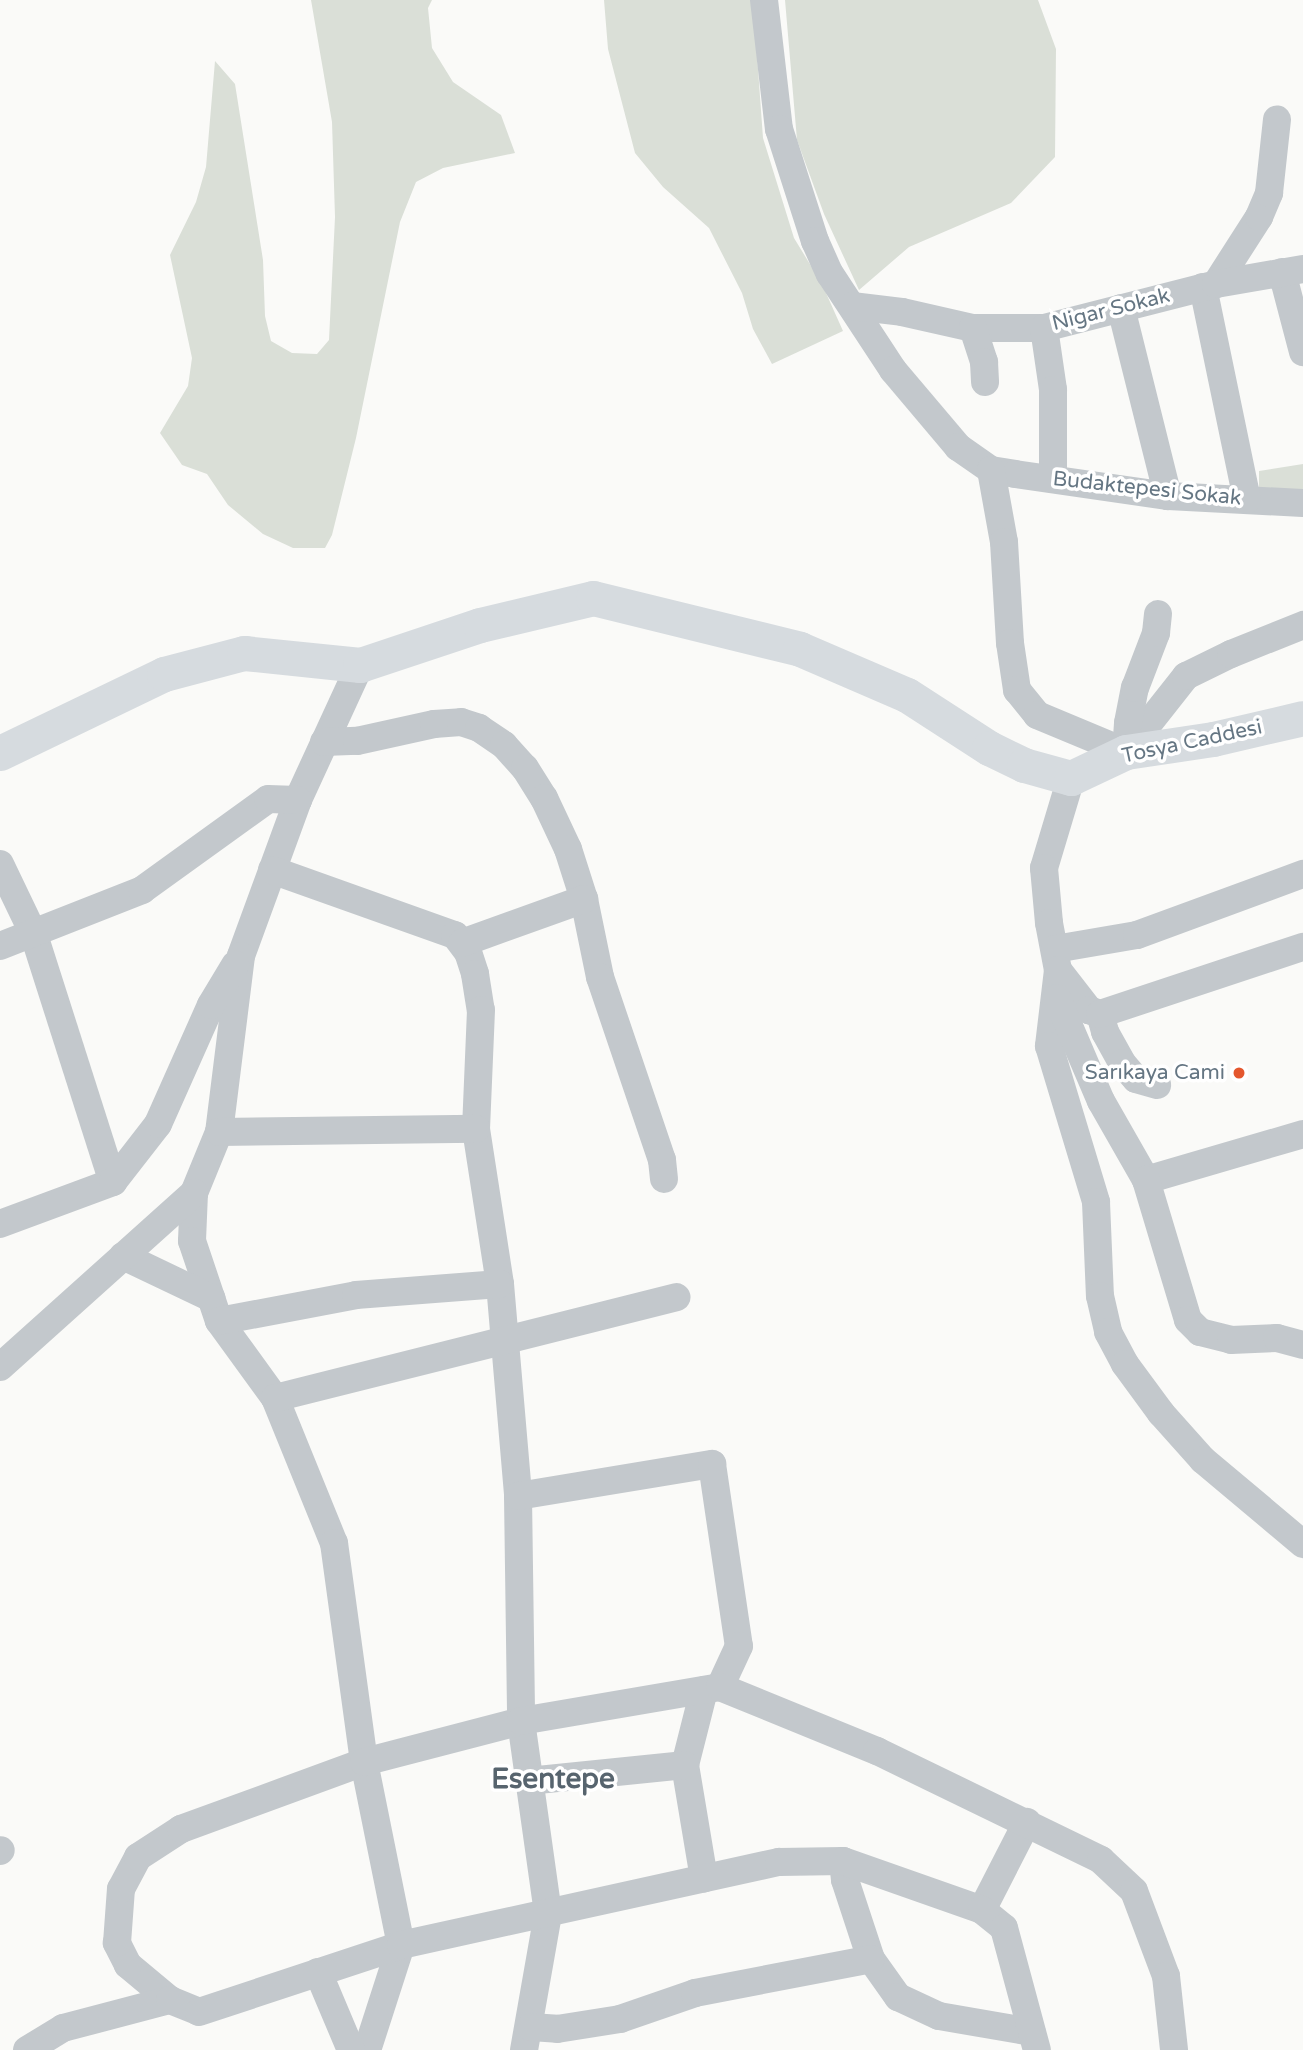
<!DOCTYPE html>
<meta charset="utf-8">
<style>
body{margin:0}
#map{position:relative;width:1303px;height:2050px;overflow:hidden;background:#fafaf8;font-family:"Varela Round",sans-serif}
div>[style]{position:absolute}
.green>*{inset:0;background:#dadfd7}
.minor>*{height:28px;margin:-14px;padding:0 14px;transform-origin:14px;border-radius:14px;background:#c3c8cc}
.major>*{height:35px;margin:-17.5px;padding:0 17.5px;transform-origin:17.5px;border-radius:17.5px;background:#d6dbdf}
.dots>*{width:19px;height:19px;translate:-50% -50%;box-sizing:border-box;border:4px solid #fff;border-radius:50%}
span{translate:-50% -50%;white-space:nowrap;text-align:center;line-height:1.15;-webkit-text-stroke:7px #fff;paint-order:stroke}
.street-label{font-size:21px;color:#657683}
.poi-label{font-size:21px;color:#657683}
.right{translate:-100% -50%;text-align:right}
.district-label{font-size:28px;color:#57646e;font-weight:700}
</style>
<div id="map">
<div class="green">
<div style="clip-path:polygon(311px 0,432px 0,428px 8px,432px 48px,453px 82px,501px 115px,515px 153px,443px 168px,416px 182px,400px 222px,356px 438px,332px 535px,325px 548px,293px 548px,263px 534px,228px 505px,207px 474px,182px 465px,160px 433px,188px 386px,192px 358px,170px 255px,196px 202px,206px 167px,215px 61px,235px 84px,263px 260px,265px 316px,271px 341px,292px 353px,317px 354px,329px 340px,335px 217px,332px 122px)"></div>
<div style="clip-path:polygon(604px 0,753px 0,763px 138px,794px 238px,822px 284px,843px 331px,772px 364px,753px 329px,742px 293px,709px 228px,663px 187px,635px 153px,608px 49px)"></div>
<div style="clip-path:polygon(785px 0,1038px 0,1056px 49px,1055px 157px,1011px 203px,909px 247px,859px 290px,824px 214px,797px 140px)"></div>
<div style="clip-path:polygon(1303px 464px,1303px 492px,1259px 492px,1259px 471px)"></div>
</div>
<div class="minor">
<div style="left:764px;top:0;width:130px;rotate:83.4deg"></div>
<div style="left:779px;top:129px;width:118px;rotate:72.2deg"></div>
<div style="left:815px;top:241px;width:36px;rotate:66deg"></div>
<div style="left:830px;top:274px;width:115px;rotate:56.7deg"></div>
<div style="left:893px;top:370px;width:101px;rotate:49.8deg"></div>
<div style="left:958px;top:447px;width:40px;rotate:34.9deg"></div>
<div style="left:991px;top:470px;width:24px;rotate:9deg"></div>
<div style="left:1015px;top:474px;width:155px;rotate:8.2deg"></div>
<div style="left:1168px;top:496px;width:135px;rotate:3deg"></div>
<div style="left:1282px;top:272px;width:83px;rotate:75.3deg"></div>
<div style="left:1216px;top:284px;width:80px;rotate:-57.3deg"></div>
<div style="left:1259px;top:217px;width:26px;rotate:-67deg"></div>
<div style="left:1269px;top:193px;width:74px;rotate:-83.8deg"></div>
<div style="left:1203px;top:287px;width:217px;rotate:78.3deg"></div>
<div style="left:852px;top:306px;width:50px;rotate:6.8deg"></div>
<div style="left:902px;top:312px;width:73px;rotate:12.7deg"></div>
<div style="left:973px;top:328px;width:71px"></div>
<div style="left:1044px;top:328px;width:178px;rotate:-14.3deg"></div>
<div style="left:1216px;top:284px;width:88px;rotate:-9.8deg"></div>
<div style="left:1121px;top:308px;width:194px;rotate:76deg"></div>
<div style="left:973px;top:328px;width:36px;rotate:72deg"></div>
<div style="left:984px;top:362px;width:20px;rotate:87deg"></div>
<div style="left:1044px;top:328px;width:63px;rotate:81.7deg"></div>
<div style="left:1053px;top:390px;width:89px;rotate:90deg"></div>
<div style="left:991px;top:470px;width:73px;rotate:79.8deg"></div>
<div style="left:1004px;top:542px;width:101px;rotate:86.6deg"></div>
<div style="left:1010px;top:643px;width:48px;rotate:81.5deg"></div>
<div style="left:1017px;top:690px;width:32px;rotate:51deg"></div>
<div style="left:1037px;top:715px;width:96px;rotate:22.6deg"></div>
<div style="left:360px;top:665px;width:149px;rotate:114.7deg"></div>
<div style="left:298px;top:800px;width:166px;rotate:110.1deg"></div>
<div style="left:241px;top:956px;width:177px;rotate:97.1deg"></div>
<div style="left:219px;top:1132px;width:66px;rotate:112.3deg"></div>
<div style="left:194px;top:1193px;width:48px;rotate:92.4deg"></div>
<div style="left:192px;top:1241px;width:84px;rotate:71.4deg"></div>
<div style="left:219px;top:1321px;width:95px;rotate:54deg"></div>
<div style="left:275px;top:1398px;width:157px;rotate:67.9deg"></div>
<div style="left:334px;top:1543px;width:221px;rotate:82.2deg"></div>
<div style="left:364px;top:1762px;width:187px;rotate:78.6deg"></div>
<div style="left:401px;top:1945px;width:110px;rotate:107.9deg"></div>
<div style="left:324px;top:742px;width:33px;rotate:-2deg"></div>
<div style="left:357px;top:741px;width:79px;rotate:-12.4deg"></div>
<div style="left:434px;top:724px;width:27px;rotate:-4deg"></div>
<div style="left:461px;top:722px;width:19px;rotate:18deg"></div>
<div style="left:479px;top:728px;width:30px;rotate:34deg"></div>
<div style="left:504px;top:745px;width:31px;rotate:48deg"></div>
<div style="left:525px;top:768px;width:36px;rotate:58deg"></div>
<div style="left:544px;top:798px;width:56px;rotate:64.8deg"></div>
<div style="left:568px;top:849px;width:52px;rotate:72.3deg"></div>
<div style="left:584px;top:899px;width:80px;rotate:78.4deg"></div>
<div style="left:600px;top:977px;width:193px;rotate:71.3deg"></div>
<div style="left:662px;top:1160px;width:19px;rotate:84deg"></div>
<div style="left:1126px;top:752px;width:97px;rotate:-51.7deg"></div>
<div style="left:1186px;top:676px;width:50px;rotate:-26.1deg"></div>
<div style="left:1231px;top:654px;width:78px;rotate:-21.9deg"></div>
<div style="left:1126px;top:752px;width:29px;rotate:-86deg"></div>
<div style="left:1128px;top:723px;width:36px;rotate:-79deg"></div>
<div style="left:1135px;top:688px;width:59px;rotate:-69.1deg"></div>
<div style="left:1156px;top:633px;width:19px;rotate:-84deg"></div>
<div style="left:1071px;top:778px;width:94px;rotate:106.7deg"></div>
<div style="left:1044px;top:868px;width:55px;rotate:84.8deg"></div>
<div style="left:1049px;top:923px;width:48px;rotate:79.2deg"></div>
<div style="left:1058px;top:970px;width:77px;rotate:96.8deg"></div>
<div style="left:1049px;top:1046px;width:163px;rotate:73.2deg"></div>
<div style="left:1096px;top:1202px;width:94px;rotate:87.6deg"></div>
<div style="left:1100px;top:1296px;width:37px;rotate:77deg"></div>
<div style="left:1108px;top:1332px;width:36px;rotate:62deg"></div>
<div style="left:1125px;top:1364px;width:61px;rotate:53.7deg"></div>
<div style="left:1161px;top:1413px;width:63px;rotate:48.2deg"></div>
<div style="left:1203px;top:1460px;width:131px;rotate:40deg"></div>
<div style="left:0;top:864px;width:79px;rotate:64.4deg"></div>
<div style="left:34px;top:935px;width:259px;rotate:72.3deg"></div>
<div style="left:272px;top:870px;width:194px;rotate:19.6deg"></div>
<div style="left:455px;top:935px;width:21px;rotate:53deg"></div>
<div style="left:468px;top:952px;width:23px;rotate:72deg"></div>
<div style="left:475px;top:974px;width:36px;rotate:81deg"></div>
<div style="left:481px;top:1010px;width:119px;rotate:92.4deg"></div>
<div style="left:476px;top:1129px;width:157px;rotate:81.2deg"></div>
<div style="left:500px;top:1284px;width:213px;rotate:85.1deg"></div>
<div style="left:518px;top:1496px;width:225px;rotate:89.2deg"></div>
<div style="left:521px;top:1721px;width:195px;rotate:82deg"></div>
<div style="left:548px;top:1914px;width:138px;rotate:100deg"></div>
<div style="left:462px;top:943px;width:130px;rotate:-19.8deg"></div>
<div style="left:0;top:946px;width:153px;rotate:-21.5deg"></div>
<div style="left:142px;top:890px;width:155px;rotate:-35.8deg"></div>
<div style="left:268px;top:799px;width:30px;rotate:2deg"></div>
<div style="left:1055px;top:949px;width:83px;rotate:-9.7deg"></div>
<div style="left:1137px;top:935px;width:177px;rotate:-20.2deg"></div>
<div style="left:1058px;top:970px;width:51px;rotate:52.2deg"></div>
<div style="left:1089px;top:1010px;width:12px;rotate:20deg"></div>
<div style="left:1100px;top:1014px;width:19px;rotate:74deg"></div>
<div style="left:1105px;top:1032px;width:35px;rotate:61deg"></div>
<div style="left:1122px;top:1063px;width:21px;rotate:49deg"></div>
<div style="left:1136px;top:1079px;width:22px;rotate:16deg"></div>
<div style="left:1057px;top:998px;width:112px;rotate:66.9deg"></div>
<div style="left:1101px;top:1101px;width:91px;rotate:60.3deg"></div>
<div style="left:1146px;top:1180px;width:164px;rotate:-16.3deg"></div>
<div style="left:1100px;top:1014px;width:214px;rotate:-18.3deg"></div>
<div style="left:219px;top:1132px;width:257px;rotate:-0.7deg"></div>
<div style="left:1146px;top:1180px;width:146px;rotate:73.3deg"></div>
<div style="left:1188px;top:1320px;width:17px;rotate:45deg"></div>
<div style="left:1200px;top:1332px;width:32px;rotate:14deg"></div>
<div style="left:1231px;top:1340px;width:46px;rotate:-2.5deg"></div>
<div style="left:1277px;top:1338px;width:27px;rotate:15deg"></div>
<div style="left:0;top:1224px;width:121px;rotate:-20.4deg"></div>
<div style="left:113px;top:1182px;width:73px;rotate:-52.2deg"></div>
<div style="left:158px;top:1124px;width:130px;rotate:-66deg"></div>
<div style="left:211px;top:1005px;width:47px;rotate:-59deg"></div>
<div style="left:123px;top:1256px;width:98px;rotate:25.5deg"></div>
<div style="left:219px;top:1321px;width:139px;rotate:-10.7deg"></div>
<div style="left:356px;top:1295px;width:144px;rotate:-4.4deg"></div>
<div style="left:0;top:1367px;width:261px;rotate:-41.9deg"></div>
<div style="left:275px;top:1398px;width:414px;rotate:-14.1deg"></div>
<div style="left:518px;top:1496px;width:197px;rotate:-9.4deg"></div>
<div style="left:712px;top:1464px;width:184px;rotate:81.6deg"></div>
<div style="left:739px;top:1646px;width:45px;rotate:114.9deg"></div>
<div style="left:704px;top:1690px;width:77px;rotate:104.2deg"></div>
<div style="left:685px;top:1765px;width:115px;rotate:80.5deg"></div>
<div style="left:528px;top:1781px;width:158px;rotate:-5.8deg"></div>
<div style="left:0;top:1851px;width:1px;rotate:-45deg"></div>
<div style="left:843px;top:1861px;width:19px;rotate:84deg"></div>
<div style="left:845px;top:1880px;width:83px;rotate:71.8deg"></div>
<div style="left:871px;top:1959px;width:47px;rotate:54.6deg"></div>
<div style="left:898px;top:1997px;width:45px;rotate:24.9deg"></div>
<div style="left:939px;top:2016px;width:94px;rotate:9.8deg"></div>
<div style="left:982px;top:1910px;width:99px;rotate:-62.9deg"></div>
<div style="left:318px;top:1972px;width:85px;rotate:67.1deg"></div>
<div style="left:170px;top:2000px;width:55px;rotate:-140.2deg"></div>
<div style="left:128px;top:1965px;width:25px;rotate:-117deg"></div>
<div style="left:117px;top:1943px;width:54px;rotate:-85.8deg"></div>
<div style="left:121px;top:1889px;width:36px;rotate:-62deg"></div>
<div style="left:138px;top:1857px;width:51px;rotate:-33.1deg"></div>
<div style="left:181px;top:1829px;width:195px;rotate:-20.1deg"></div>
<div style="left:364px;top:1762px;width:162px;rotate:-14.6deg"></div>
<div style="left:521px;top:1721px;width:202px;rotate:-9.7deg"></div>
<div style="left:720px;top:1687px;width:170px;rotate:22.2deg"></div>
<div style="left:877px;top:1751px;width:249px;rotate:25.9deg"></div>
<div style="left:1101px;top:1860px;width:45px;rotate:43.2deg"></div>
<div style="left:1134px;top:1891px;width:91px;rotate:69.4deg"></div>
<div style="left:1166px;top:1976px;width:74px;rotate:83.8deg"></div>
<div style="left:531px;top:2027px;width:26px;rotate:4deg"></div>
<div style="left:557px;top:2029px;width:64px;rotate:-9deg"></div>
<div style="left:620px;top:2019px;width:79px;rotate:-19.1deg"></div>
<div style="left:695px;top:1993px;width:179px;rotate:-10.9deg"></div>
<div style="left:27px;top:2050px;width:42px;rotate:-31.4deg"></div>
<div style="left:63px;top:2028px;width:111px;rotate:-14.7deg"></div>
<div style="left:170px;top:2000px;width:31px;rotate:22deg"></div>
<div style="left:199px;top:2012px;width:213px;rotate:-18.3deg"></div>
<div style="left:401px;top:1945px;width:387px;rotate:-12.4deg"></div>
<div style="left:779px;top:1862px;width:64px;rotate:-0.9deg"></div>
<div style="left:843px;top:1861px;width:147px;rotate:19.4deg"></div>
<div style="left:982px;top:1910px;width:28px;rotate:39deg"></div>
<div style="left:1004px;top:1928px;width:126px;rotate:74.9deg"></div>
</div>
<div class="major">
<div style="left:0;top:753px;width:182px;rotate:-25.7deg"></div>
<div style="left:164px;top:674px;width:83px;rotate:-14.7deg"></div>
<div style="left:244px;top:653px;width:117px;rotate:5.9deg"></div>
<div style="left:360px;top:665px;width:126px;rotate:-18.4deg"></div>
<div style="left:480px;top:625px;width:116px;rotate:-13.4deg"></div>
<div style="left:593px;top:598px;width:213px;rotate:13.8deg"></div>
<div style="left:800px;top:649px;width:116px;rotate:23.3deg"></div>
<div style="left:907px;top:695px;width:98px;rotate:32.9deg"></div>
<div style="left:989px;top:748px;width:39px;rotate:26deg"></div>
<div style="left:1024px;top:765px;width:49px;rotate:15.5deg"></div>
<div style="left:1071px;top:778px;width:61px;rotate:-25.3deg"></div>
<div style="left:1126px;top:752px;width:88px;rotate:-8.5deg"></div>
<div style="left:1213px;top:739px;width:92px;rotate:-13.1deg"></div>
</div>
<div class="dots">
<div style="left:1239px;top:1073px;background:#e4572e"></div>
</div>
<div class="street-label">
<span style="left:1111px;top:310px;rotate:-14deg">Nigar Sokak</span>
<span style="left:1147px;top:489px;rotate:6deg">Budaktepesi Sokak</span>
<span style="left:1192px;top:742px;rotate:-12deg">Tosya Caddesi</span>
</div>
<div class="poi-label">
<span class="right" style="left:1225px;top:1073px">Sarıkaya Cami</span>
</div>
<div class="district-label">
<span style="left:553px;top:1779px">Esentepe</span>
</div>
</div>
